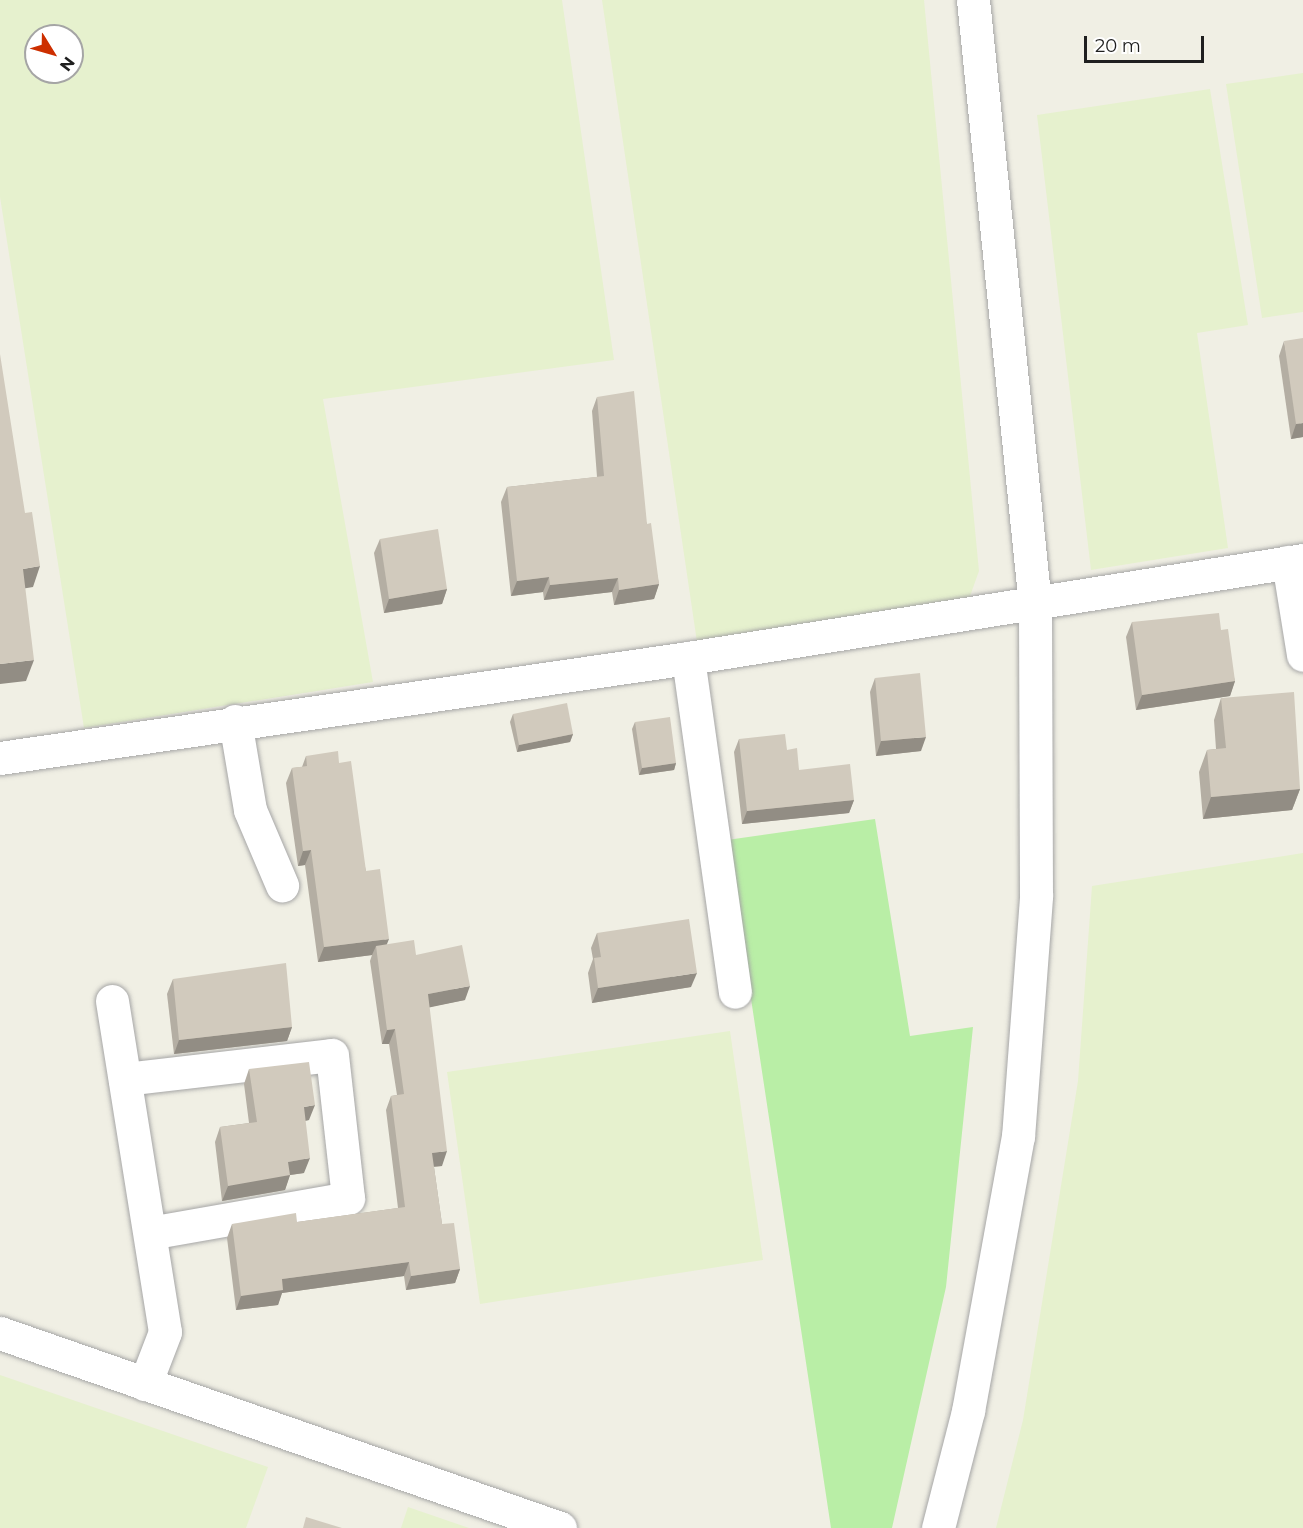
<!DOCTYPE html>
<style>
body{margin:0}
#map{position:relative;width:1303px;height:1528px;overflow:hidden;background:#f0efe4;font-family:Montserrat,sans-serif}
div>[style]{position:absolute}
.farmland>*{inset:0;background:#e6f1ce}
.grass>*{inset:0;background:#b9eea6}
.roads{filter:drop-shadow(0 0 2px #a6a6a6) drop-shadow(0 0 2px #a6a6a6)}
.minor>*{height:33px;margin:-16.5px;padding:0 16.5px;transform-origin:16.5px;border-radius:16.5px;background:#fff}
.wall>*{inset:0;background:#b4aea3}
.shaded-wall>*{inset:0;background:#928d84}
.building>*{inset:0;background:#d1cabd}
span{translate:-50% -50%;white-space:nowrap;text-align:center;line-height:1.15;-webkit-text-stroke:6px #fff;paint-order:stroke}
.north{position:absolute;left:24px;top:24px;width:60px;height:60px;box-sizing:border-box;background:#fff;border:2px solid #a5a5a5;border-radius:50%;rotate:127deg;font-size:16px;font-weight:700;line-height:24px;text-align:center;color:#1f1f1f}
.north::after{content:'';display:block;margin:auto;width:21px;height:27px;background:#cd2f00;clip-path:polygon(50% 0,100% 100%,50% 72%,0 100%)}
.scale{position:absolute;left:1084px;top:36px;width:120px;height:27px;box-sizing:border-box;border:3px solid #1f1f1f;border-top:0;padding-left:8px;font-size:18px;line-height:21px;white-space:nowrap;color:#1f1f1f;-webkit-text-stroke:4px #fff;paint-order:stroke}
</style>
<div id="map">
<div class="farmland">
<div style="clip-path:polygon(evenodd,0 0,562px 0,614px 360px,323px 399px,373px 682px,84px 728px,0 197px,0 0,36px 36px,72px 36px,72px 72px,36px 72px,36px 36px)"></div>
<div style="clip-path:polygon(602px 0,924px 0,979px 571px,969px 599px,697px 642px)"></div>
<div style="clip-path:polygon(1303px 73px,1303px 312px,1262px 318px,1226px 84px)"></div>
<div style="clip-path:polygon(1210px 89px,1248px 325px,1197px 333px,1228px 548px,1091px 570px,1037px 115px)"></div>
<div style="clip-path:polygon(1303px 853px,1303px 1528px,996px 1528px,1023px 1420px,1078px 1081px,1092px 886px)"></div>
<div style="clip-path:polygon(730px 1031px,763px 1260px,480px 1304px,447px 1072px)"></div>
<div style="clip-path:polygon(0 1375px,268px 1467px,246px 1528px,0 1528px)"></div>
<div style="clip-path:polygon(408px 1507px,469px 1528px,401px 1528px)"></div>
</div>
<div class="grass">
<div style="clip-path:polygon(875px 819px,910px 1036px,973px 1027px,946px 1287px,892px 1528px,831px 1528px,727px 840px)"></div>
</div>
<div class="roads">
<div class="minor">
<div style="left:1288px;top:562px;width:94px;rotate:80.8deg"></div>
<div style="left:688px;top:658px;width:337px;rotate:82deg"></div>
<div style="left:235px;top:721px;width:90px;rotate:80.4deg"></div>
<div style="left:250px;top:810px;width:82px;rotate:66.9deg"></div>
<div style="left:0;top:758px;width:695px;rotate:-8.27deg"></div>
<div style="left:688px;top:658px;width:623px;rotate:-9.05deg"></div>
<div style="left:112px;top:1001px;width:335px;rotate:80.9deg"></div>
<div style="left:165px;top:1332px;width:56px;rotate:111deg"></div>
<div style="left:125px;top:1079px;width:208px;rotate:-6.6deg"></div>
<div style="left:332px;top:1055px;width:144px;rotate:83.6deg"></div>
<div style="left:348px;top:1198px;width:201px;rotate:170deg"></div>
<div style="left:0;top:1333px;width:593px;rotate:19.2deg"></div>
<div style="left:938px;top:1528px;width:121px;rotate:-75.6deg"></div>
<div style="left:968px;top:1411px;width:279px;rotate:-79.7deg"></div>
<div style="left:1018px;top:1137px;width:243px;rotate:-85.7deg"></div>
<div style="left:1036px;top:895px;width:290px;rotate:-90.2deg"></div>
<div style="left:1035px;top:605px;width:608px;rotate:-95.85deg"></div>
</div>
</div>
<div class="wall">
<div style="clip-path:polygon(1284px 341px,1303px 437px,1291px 439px,1279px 356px)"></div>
<div style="clip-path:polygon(597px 397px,647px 524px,659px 584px,654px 599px,614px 605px,612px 592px,544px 600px,543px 592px,511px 596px,501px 502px,507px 487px,597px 477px,592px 411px)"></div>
<div style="clip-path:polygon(380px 539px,447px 589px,442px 604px,384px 613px,374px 553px)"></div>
<div style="clip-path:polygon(1132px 622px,1221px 630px,1235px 681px,1230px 696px,1136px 710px,1126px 637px)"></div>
<div style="clip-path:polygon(875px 678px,921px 751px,876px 756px,870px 692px)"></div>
<div style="clip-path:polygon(1221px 698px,1300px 789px,1292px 810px,1203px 819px,1199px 772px,1207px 750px,1216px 749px,1214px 720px)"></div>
<div style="clip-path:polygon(513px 714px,573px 734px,570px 742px,517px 752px,510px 722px)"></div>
<div style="clip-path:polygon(635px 722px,676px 763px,674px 770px,639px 775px,632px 729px)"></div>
<div style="clip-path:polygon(739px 739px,787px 750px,799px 770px,854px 800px,849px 813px,742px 824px,734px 752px)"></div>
<div style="clip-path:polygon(306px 756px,339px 763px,366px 871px,386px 945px,416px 955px,465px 1000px,429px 1007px,442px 1166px,434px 1167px,442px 1224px,460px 1269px,455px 1283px,406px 1290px,404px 1276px,282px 1293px,278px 1305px,236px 1310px,227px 1238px,232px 1224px,297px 1222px,398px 1208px,386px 1110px,391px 1096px,397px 1095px,389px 1044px,382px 1044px,370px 961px,372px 955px,318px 962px,305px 865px,298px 866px,286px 783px,292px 768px,302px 767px)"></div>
<div style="clip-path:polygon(597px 933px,691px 987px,592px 1003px,588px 973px,593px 959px,591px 948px)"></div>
<div style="clip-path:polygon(173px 979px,292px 1027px,287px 1041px,174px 1054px,167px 994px)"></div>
<div style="clip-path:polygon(249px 1069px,309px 1120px,305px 1121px,304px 1173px,290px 1175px,285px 1190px,222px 1201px,215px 1142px,220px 1127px,249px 1123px,244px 1084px)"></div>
</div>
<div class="shaded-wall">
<div style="clip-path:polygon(1303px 423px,1303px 437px,1291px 439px,1296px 424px)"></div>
<div style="clip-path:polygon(40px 566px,33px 587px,15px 590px,23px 569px)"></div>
<div style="clip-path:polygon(549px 577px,543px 592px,511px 596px,517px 581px)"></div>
<div style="clip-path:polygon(618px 578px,612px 592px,544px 600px,550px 585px)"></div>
<div style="clip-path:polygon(659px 584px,654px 599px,614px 605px,619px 590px)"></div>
<div style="clip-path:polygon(447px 589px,442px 604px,384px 613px,389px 599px)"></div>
<div style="clip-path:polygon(34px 660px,26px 681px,0 684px,0 664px)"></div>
<div style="clip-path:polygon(1235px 681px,1230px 696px,1136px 710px,1142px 695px)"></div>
<div style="clip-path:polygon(573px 734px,570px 742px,517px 752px,519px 745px)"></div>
<div style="clip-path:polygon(926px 737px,921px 751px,876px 756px,881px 741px)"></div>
<div style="clip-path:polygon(676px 763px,674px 770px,639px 775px,642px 768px)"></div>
<div style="clip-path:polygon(1300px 789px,1292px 810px,1203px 819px,1211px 797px)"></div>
<div style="clip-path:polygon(854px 800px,849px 813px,742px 824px,747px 811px)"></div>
<div style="clip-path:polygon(311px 850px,305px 865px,298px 866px,303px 851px)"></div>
<div style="clip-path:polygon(389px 939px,383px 954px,376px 946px,372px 955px,318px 962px,324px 947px)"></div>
<div style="clip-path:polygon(697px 973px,691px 987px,592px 1003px,598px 988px)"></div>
<div style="clip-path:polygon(470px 986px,465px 1000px,422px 1009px,428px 994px)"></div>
<div style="clip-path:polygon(292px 1027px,287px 1041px,174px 1054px,179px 1040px)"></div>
<div style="clip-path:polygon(395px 1029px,389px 1044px,382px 1044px,387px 1030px)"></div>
<div style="clip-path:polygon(315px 1105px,309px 1120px,298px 1122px,304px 1107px)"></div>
<div style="clip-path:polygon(447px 1151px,442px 1166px,427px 1167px,432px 1153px)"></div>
<div style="clip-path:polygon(310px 1158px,304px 1173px,290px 1175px,285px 1190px,222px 1201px,228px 1186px,288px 1162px)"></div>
<div style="clip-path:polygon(409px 1262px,404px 1276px,282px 1293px,278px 1305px,236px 1310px,241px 1296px,282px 1279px)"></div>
<div style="clip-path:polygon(460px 1269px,455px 1283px,406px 1290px,411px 1276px)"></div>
</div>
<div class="building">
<div style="clip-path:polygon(1303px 338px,1303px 423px,1296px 424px,1284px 341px)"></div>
<div style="clip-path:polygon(0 354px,25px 513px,32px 512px,40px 566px,23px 569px,34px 660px,0 664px)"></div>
<div style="clip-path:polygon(634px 391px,647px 524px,651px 523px,659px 584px,619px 590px,618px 578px,550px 585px,549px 577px,517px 581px,507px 487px,604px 476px,597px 397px)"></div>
<div style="clip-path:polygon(438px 529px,447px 589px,389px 599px,380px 539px)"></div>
<div style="clip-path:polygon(1219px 613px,1221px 630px,1228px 629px,1235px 681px,1142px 695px,1132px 622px)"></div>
<div style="clip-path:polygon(920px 673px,926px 737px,881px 741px,875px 678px)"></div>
<div style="clip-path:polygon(1294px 692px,1300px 789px,1211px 797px,1207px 750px,1226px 748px,1221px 698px)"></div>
<div style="clip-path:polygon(567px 703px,573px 734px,519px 745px,513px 714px)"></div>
<div style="clip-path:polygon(670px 717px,676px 763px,642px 768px,635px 722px)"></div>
<div style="clip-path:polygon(785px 734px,787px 750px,797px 748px,799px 770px,850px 764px,854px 800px,747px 811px,739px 739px)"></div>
<div style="clip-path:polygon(338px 751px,339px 763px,351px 761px,366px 871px,380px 869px,389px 939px,324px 947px,311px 850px,303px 851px,292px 768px,307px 766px,306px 756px)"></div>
<div style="clip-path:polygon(689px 919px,697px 973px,598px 988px,594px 958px,601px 957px,597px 933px)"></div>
<div style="clip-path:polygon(414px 940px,416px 955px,462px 945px,470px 986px,428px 994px,447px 1151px,432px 1153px,442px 1224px,454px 1223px,460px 1269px,411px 1276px,409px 1262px,282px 1279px,283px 1290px,241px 1296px,232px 1224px,296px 1213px,297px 1222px,405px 1207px,391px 1096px,404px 1094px,395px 1029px,387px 1030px,376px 946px)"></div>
<div style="clip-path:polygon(286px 963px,292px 1027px,179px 1040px,173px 979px)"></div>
<div style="clip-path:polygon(309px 1062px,315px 1105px,304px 1107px,310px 1158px,288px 1162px,290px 1175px,228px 1186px,220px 1127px,257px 1122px,249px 1069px)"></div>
<div style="clip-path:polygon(306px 1517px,342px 1528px,303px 1528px)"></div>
</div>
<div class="north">N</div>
<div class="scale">20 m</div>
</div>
